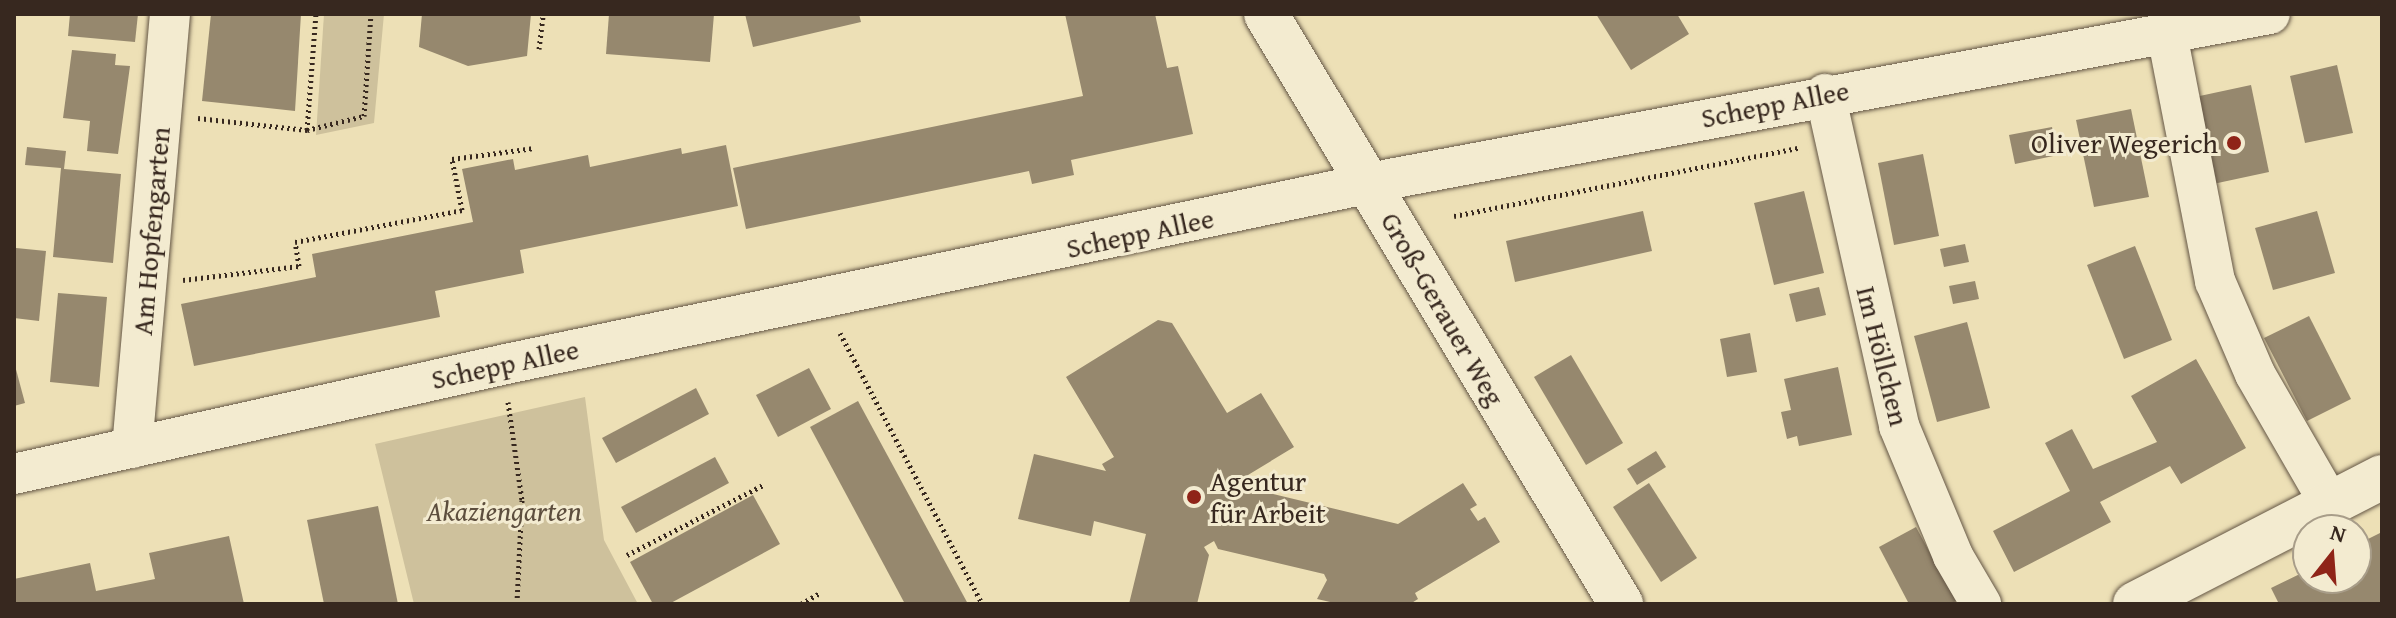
<!DOCTYPE html>
<meta charset="utf-8">
<style>
body{margin:0}
#map{position:relative;width:2396px;height:618px;overflow:hidden;background:#ede0b6;font-family:"Gentium Book Plus",serif}
div>[style]{position:absolute}
.green>*{inset:0;background:#cec19c}
.building>*{inset:0;background:#96886e}
.path>*{height:5px;margin-top:-2.5px;transform-origin:0;background:repeating-linear-gradient(90deg,#37281f 0 2px,transparent 0 6px)}
.roads{filter:drop-shadow(0 0 2px #645645) drop-shadow(0 0 2px #645645)}
.street>*{height:40px;margin:-20px;padding:0 20px;transform-origin:20px;border-radius:20px;background:#f3ebd0}
.secondary>*{height:44px;margin:-22px;padding:0 22px;transform-origin:22px;border-radius:22px;background:#f3ebd0}
.dots>*{width:22px;height:22px;translate:-50% -50%;box-sizing:border-box;border:4px solid #f3ebd0;border-radius:50%}
span{translate:-50% -50%;white-space:nowrap;text-align:center;line-height:1.15;-webkit-text-stroke:6px #f3ebd0;paint-order:stroke}
.street-label{font-size:28px;color:#37281f}
.poi-label{font-size:28px;color:#37281f}
.right{translate:-100% -50%;text-align:right}
.left{translate:0 -50%;text-align:left}
.park-label{font-size:28px;color:#5d4e3e;font-style:italic}
.frame{position:absolute;inset:0;border:16px solid #37281f;pointer-events:none}
.north{position:absolute;left:2292px;top:514px;width:80px;height:80px;box-sizing:border-box;background:#f3ebd0;border:2px solid #a89d89;border-radius:50%;rotate:17deg;font-size:22px;font-weight:700;line-height:32px;text-align:center;color:#37281f}
.north::after{content:'';display:block;margin:auto;width:28px;height:36px;background:#8f2418;clip-path:polygon(50% 0,100% 100%,50% 72%,0 100%)}
</style>
<div id="map">
<div class="green">
<div style="clip-path:polygon(324px 14px,384px 14px,374px 123px,316px 135px)"></div>
<div style="clip-path:polygon(585px 397px,604px 540px,638px 604px,414px 604px,375px 444px)"></div>
</div>
<div class="building">
<div style="clip-path:polygon(70px 14px,138px 14px,135px 42px,68px 36px)"></div>
<div style="clip-path:polygon(211px 14px,301px 14px,295px 111px,202px 101px)"></div>
<div style="clip-path:polygon(422px 14px,531px 14px,527px 56px,468px 66px,419px 47px)"></div>
<div style="clip-path:polygon(609px 14px,714px 14px,710px 62px,606px 54px)"></div>
<div style="clip-path:polygon(745px 14px,859px 14px,861px 22px,753px 47px)"></div>
<div style="clip-path:polygon(1065px 14px,1155px 14px,1167px 68px,1178px 66px,1193px 134px,1071px 160px,1074px 175px,1032px 184px,1029px 171px,746px 229px,733px 168px,1083px 96px)"></div>
<div style="clip-path:polygon(1596px 14px,1677px 14px,1689px 34px,1631px 70px)"></div>
<div style="clip-path:polygon(72px 50px,116px 54px,115px 65px,130px 66px,118px 154px,87px 151px,90px 121px,63px 118px)"></div>
<div style="clip-path:polygon(2337px 65px,2353px 133px,2305px 143px,2290px 76px)"></div>
<div style="clip-path:polygon(2251px 85px,2269px 172px,2213px 184px,2195px 97px)"></div>
<div style="clip-path:polygon(2131px 109px,2149px 197px,2094px 207px,2076px 120px)"></div>
<div style="clip-path:polygon(2052px 127px,2058px 155px,2015px 164px,2009px 135px)"></div>
<div style="clip-path:polygon(726px 145px,738px 206px,520px 250px,524px 273px,435px 291px,440px 317px,194px 366px,181px 304px,316px 277px,312px 254px,473px 222px,462px 169px,513px 159px,515px 170px,588px 155px,590px 167px,681px 148px,682px 154px)"></div>
<div style="clip-path:polygon(27px 147px,66px 151px,64px 169px,121px 174px,113px 263px,53px 257px,61px 168px,25px 165px)"></div>
<div style="clip-path:polygon(1923px 154px,1939px 236px,1894px 245px,1878px 163px)"></div>
<div style="clip-path:polygon(1804px 191px,1824px 273px,1774px 285px,1754px 203px)"></div>
<div style="clip-path:polygon(1643px 211px,1652px 251px,1515px 282px,1506px 241px)"></div>
<div style="clip-path:polygon(2317px 211px,2335px 273px,2273px 290px,2255px 228px)"></div>
<div style="clip-path:polygon(1965px 244px,1969px 262px,1944px 267px,1940px 249px)"></div>
<div style="clip-path:polygon(2135px 246px,2172px 340px,2124px 359px,2087px 265px)"></div>
<div style="clip-path:polygon(16px 248px,46px 251px,39px 321px,14px 318px)"></div>
<div style="clip-path:polygon(1975px 281px,1979px 299px,1953px 304px,1949px 286px)"></div>
<div style="clip-path:polygon(1819px 287px,1826px 315px,1796px 322px,1789px 294px)"></div>
<div style="clip-path:polygon(58px 293px,107px 297px,99px 387px,50px 382px)"></div>
<div style="clip-path:polygon(2309px 316px,2351px 399px,2307px 421px,2264px 338px)"></div>
<div style="clip-path:polygon(1158px 320px,1172px 323px,1227px 413px,1261px 393px,1294px 447px,1248px 475px,1256px 490px,1398px 524px,1463px 483px,1477px 505px,1470px 509px,1478px 521px,1485px 517px,1500px 542px,1415px 593px,1418px 599px,1410px 604px,1339px 604px,1317px 599px,1327px 580px,1324px 574px,1218px 549px,1214px 541px,1204px 547px,1209px 555px,1197px 604px,1129px 604px,1146px 534px,1094px 521px,1091px 536px,1018px 519px,1034px 454px,1106px 471px,1102px 464px,1114px 457px,1066px 377px)"></div>
<div style="clip-path:polygon(1967px 322px,1990px 408px,1937px 422px,1914px 336px)"></div>
<div style="clip-path:polygon(1750px 333px,1757px 372px,1727px 377px,1720px 339px)"></div>
<div style="clip-path:polygon(1571px 355px,1623px 443px,1586px 465px,1534px 377px)"></div>
<div style="clip-path:polygon(2196px 359px,2246px 448px,2181px 484px,2170px 466px,2100px 502px,2111px 522px,2014px 572px,1993px 531px,2070px 491px,2045px 443px,2072px 429px,2093px 469px,2157px 442px,2131px 396px)"></div>
<div style="clip-path:polygon(14px 362px,25px 403px,14px 406px)"></div>
<div style="clip-path:polygon(1838px 367px,1852px 435px,1799px 446px,1797px 436px,1787px 439px,1781px 412px,1791px 410px,1784px 379px)"></div>
<div style="clip-path:polygon(809px 368px,831px 409px,778px 437px,756px 395px)"></div>
<div style="clip-path:polygon(696px 388px,709px 414px,616px 463px,602px 438px)"></div>
<div style="clip-path:polygon(858px 401px,968px 604px,905px 604px,810px 427px)"></div>
<div style="clip-path:polygon(1656px 451px,1666px 467px,1637px 485px,1627px 469px)"></div>
<div style="clip-path:polygon(715px 457px,729px 483px,636px 533px,621px 507px)"></div>
<div style="clip-path:polygon(1649px 483px,1697px 558px,1661px 582px,1613px 507px)"></div>
<div style="clip-path:polygon(753px 495px,780px 544px,669px 604px,653px 604px,630px 562px)"></div>
<div style="clip-path:polygon(378px 506px,398px 604px,324px 604px,307px 520px)"></div>
<div style="clip-path:polygon(1916px 527px,1956px 601px,1950px 604px,1909px 604px,1879px 547px)"></div>
<div style="clip-path:polygon(2382px 532px,2382px 604px,2279px 604px,2271px 588px,2308px 570px,2308px 578px,2356px 578px,2356px 545px)"></div>
<div style="clip-path:polygon(229px 536px,244px 604px,14px 604px,14px 579px,90px 563px,96px 591px,155px 579px,149px 553px)"></div>
</div>
<div class="path">
<div style="left:539px;top:49px;width:35px;rotate:-83deg"></div>
<div style="left:198px;top:118px;width:110px;rotate:6.3deg"></div>
<div style="left:307px;top:130px;width:59px;rotate:-13.8deg"></div>
<div style="left:364px;top:116px;width:102px;rotate:-86.1deg"></div>
<div style="left:307px;top:130px;width:116px;rotate:-85.6deg"></div>
<div style="left:1454px;top:216px;width:352px;rotate:-11.2deg"></div>
<div style="left:183px;top:280px;width:117px;rotate:-6.9deg"></div>
<div style="left:299px;top:266px;width:24px;rotate:-99deg"></div>
<div style="left:295px;top:242px;width:170px;rotate:-10.8deg"></div>
<div style="left:462px;top:210px;width:52px;rotate:-101.1deg"></div>
<div style="left:452px;top:159px;width:83px;rotate:-7.6deg"></div>
<div style="left:840px;top:333px;width:306px;rotate:62.3deg"></div>
<div style="left:508px;top:402px;width:99px;rotate:81.9deg"></div>
<div style="left:522px;top:500px;width:104px;rotate:92.8deg"></div>
<div style="left:627px;top:555px;width:153px;rotate:-27.2deg"></div>
<div style="left:801px;top:604px;width:22px;rotate:-30deg"></div>
</div>
<div class="roads">
<div class="street">
<div style="left:2167px;top:34px;width:252px;rotate:79deg"></div>
<div style="left:2215px;top:281px;width:101px;rotate:66.7deg"></div>
<div style="left:2255px;top:374px;width:150px;rotate:60deg"></div>
<div style="left:1825px;top:94px;width:340px;rotate:77.4deg"></div>
<div style="left:1899px;top:426px;width:141px;rotate:67.4deg"></div>
<div style="left:1953px;top:556px;width:56px;rotate:59.7deg"></div>
<div style="left:132px;top:448px;width:436px;rotate:-85deg"></div>
<div style="left:14px;top:474px;width:504px;rotate:-12.6deg"></div>
<div style="left:506px;top:364px;width:908px;rotate:-11.82deg"></div>
<div style="left:1395px;top:178px;width:890px;rotate:-10.62deg"></div>
</div>
<div class="secondary">
<div style="left:1266px;top:14px;width:689px;rotate:58.96deg"></div>
<div style="left:2135px;top:604px;width:278px;rotate:-27.2deg"></div>
</div>
</div>
<div class="dots">
<div style="left:2234px;top:143px;background:#8f2418"></div>
<div style="left:1194px;top:497px;background:#8f2418"></div>
</div>
<div class="street-label">
<span style="left:1775px;top:104px;rotate:-11deg">Schepp Allee</span>
<span style="left:151px;top:231px;rotate:-85deg">Am Hopfengarten</span>
<span style="left:1140px;top:233px;rotate:-12deg">Schepp Allee</span>
<span style="left:1443px;top:309px;rotate:60deg">Groß-Gerauer Weg</span>
<span style="left:1883px;top:356px;rotate:76deg">Im Höllchen</span>
<span style="left:505px;top:364px;rotate:-12deg">Schepp Allee</span>
</div>
<div class="poi-label">
<span class="right" style="left:2218px;top:143px">Oliver Wegerich</span>
<span class="left" style="left:1210px;top:497px">Agentur<br>für Arbeit</span>
</div>
<div class="park-label">
<span style="left:504px;top:511px">Akaziengarten</span>
</div>
<div class="frame"></div>
<div class="north">N</div>
</div>
